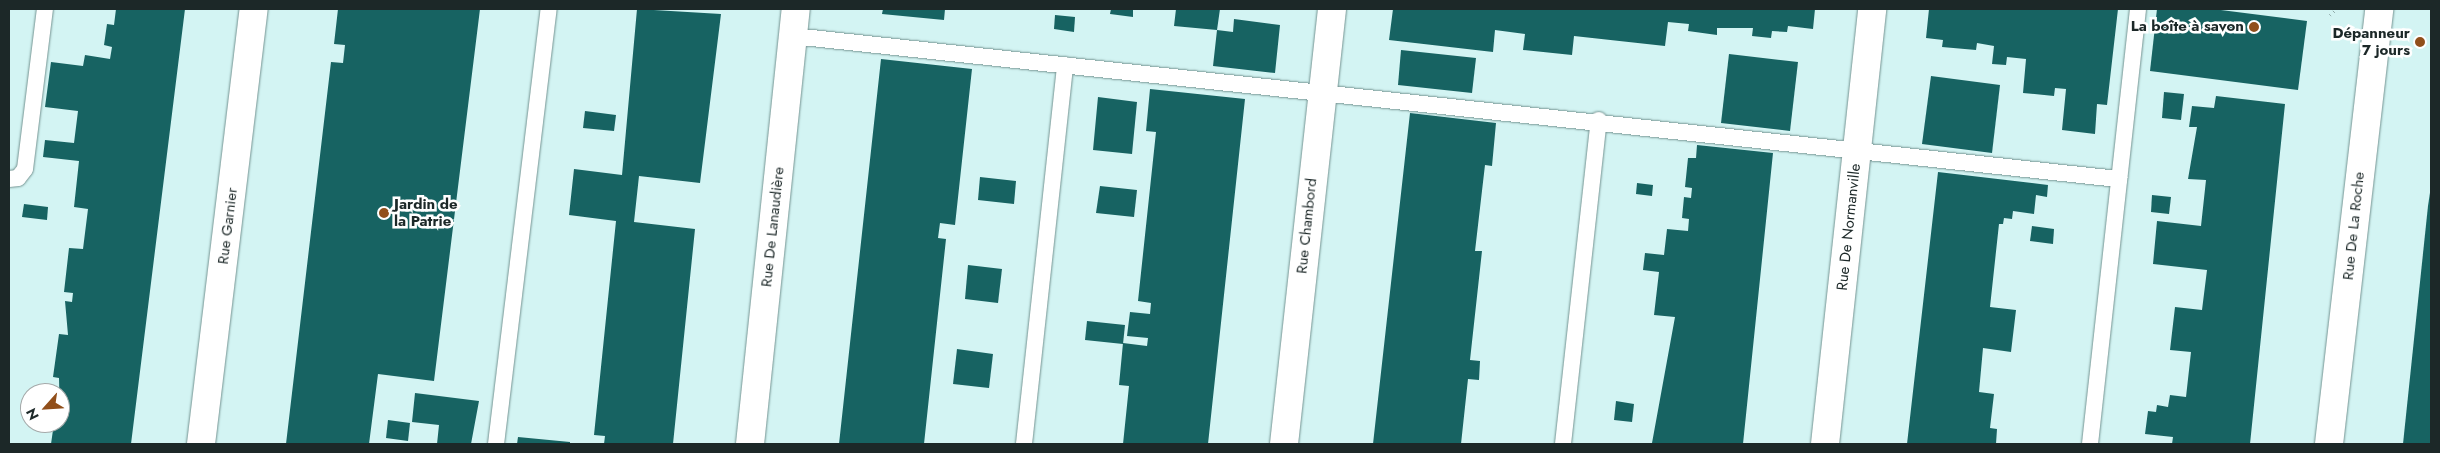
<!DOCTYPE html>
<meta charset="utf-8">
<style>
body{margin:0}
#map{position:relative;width:2440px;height:453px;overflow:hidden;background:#d3f4f3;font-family:Jost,sans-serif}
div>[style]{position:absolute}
.building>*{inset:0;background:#176362}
.path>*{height:3px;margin-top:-1.5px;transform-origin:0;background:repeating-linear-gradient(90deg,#8ea7a6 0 1px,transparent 0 5px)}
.roads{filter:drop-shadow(0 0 1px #749391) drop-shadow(0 0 1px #749391)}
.lane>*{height:16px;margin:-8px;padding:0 8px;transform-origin:8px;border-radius:8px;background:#fff}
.street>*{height:28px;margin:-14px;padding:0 14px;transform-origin:14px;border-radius:14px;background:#fff}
.dots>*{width:14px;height:14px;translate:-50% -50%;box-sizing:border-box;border:2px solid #fff;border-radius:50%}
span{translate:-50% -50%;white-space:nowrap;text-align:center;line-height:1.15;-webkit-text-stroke:5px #fff;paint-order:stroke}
.poi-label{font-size:15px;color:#1c2828;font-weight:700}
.right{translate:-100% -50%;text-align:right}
.left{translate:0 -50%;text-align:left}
.street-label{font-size:15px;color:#1c2828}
.frame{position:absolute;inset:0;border:10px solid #1c2828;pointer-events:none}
.north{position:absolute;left:20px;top:383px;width:50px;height:50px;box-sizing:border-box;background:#fff;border:1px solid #a4a9a9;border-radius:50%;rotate:244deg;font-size:14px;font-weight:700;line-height:20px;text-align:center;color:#1c2828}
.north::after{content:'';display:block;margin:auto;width:18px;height:22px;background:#914f1b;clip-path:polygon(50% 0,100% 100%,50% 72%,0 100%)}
</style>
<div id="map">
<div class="building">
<div style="clip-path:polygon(116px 9px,185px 9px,131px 444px,51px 444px,54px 423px,60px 423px,59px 378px,53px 377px,59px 334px,68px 335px,65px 301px,72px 302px,73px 293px,64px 292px,69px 248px,83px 249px,88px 209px,74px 207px,79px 161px,43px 157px,45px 140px,74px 143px,78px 111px,45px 107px,51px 62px,83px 66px,85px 55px,110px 59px,112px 47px,104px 45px,107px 24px,114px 25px)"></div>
<div style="clip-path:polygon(338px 9px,480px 9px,434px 381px,378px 374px,369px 444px,286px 444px,331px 62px,343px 63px,345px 45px,334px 44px)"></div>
<div style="clip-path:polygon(637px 9px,721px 14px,700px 183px,639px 176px,634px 222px,695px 229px,673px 444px,604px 444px,605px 436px,594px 435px,616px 221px,569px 215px,574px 169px,622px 175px)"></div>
<div style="clip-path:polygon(883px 9px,945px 9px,944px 20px,882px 14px)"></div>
<div style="clip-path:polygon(1111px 9px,1133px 9px,1133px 17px,1110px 14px)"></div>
<div style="clip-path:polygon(1176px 9px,1220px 9px,1217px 30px,1233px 32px,1234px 19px,1280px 25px,1275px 73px,1213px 66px,1217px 30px,1174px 26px)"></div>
<div style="clip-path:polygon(1393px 9px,1815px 9px,1813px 29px,1788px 26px,1787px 32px,1772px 31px,1771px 38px,1752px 36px,1753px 28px,1717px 28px,1717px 35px,1688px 31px,1689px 24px,1668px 22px,1665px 46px,1574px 36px,1572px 55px,1523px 50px,1525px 34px,1495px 30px,1493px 52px,1389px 40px)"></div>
<div style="clip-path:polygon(1929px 9px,2118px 9px,2107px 105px,2097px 104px,2095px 134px,2062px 130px,2066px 89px,2055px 88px,2054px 96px,2023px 93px,2026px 59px,2007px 57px,2006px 65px,1992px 64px,1994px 46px,1977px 43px,1976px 50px,1942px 47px,1943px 40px,1926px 38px)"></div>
<div style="clip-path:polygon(2157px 9px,2213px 9px,2307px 21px,2298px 90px,2150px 71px)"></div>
<div style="clip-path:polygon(1055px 15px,1075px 17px,1074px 32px,1054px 29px)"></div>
<div style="clip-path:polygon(1401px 50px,1476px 58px,1472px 93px,1398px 85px)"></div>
<div style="clip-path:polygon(1729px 54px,1798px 62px,1790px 131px,1721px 123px)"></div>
<div style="clip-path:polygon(881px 59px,972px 69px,955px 225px,940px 223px,938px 238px,946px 239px,924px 444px,839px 444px)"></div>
<div style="clip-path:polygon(1931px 76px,2000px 85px,1992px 153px,1922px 144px)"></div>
<div style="clip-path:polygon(1150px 89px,1245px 99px,1208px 444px,1123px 444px,1129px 386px,1119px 385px,1123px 343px,1147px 346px,1148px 338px,1127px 336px,1130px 312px,1150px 314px,1151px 303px,1138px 301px,1156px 132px,1146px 131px)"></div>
<div style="clip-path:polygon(2164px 92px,2184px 94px,2181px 120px,2162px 118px)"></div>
<div style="clip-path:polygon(2216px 96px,2285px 104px,2250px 444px,2172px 444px,2173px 437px,2145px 434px,2148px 411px,2156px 412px,2157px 405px,2168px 407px,2170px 395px,2186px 397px,2191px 352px,2170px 350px,2175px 307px,2202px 310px,2207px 270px,2153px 264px,2157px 221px,2201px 226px,2206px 180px,2188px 179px,2197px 127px,2189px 127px,2192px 106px,2214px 108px)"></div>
<div style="clip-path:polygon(1098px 97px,1137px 102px,1132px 154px,1093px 150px)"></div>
<div style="clip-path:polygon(585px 111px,616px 115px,614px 131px,583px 128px)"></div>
<div style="clip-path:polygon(1410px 113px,1496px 123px,1492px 166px,1485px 165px,1475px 251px,1482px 251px,1470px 360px,1480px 361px,1479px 380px,1468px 379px,1461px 444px,1373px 444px)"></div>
<div style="clip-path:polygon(1697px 145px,1773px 153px,1743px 444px,1652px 443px,1675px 317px,1654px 315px,1659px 272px,1643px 270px,1645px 253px,1664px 255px,1667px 229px,1688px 231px,1689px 219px,1682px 218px,1684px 197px,1691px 198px,1692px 188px,1685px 187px,1688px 158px,1696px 158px)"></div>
<div style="clip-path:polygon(1938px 172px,2048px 185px,2047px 197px,2036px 195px,2034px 214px,2013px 211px,2012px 219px,2004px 218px,2003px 224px,1999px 224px,1990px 307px,2016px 310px,2011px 352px,1983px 348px,1979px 392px,1994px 394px,1990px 428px,1997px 429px,1996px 444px,1907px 444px)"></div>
<div style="clip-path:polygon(980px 177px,1016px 181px,1014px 204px,978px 200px)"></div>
<div style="clip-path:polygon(1637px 183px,1653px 185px,1652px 196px,1636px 194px)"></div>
<div style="clip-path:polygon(1100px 186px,1137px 190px,1134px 217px,1096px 213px)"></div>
<div style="clip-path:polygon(2431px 186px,2431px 444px,2403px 444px,2428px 206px)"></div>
<div style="clip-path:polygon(2152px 195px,2171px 197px,2169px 214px,2151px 212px)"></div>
<div style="clip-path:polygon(24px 204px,48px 207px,47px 220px,22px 217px)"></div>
<div style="clip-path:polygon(2032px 226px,2054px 229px,2053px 244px,2030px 241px)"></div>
<div style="clip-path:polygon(968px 265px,1002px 269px,998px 303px,965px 299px)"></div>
<div style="clip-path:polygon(1087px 321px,1125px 325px,1123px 344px,1085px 340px)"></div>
<div style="clip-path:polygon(957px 349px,993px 354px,989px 388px,953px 384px)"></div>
<div style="clip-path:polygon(415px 393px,479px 401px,471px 444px,437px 444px,439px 425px,412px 422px)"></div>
<div style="clip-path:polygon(1616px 401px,1634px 404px,1632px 422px,1614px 420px)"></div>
<div style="clip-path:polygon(388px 420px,410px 423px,408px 441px,386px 438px)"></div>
<div style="clip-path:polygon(518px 437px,570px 442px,570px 444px,517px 444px)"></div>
</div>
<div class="path">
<div style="left:2330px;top:15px;width:7px;rotate:-45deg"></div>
</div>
<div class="roads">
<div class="lane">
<div style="left:793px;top:36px;width:1334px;rotate:6.16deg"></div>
<div style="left:9px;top:179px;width:9px;rotate:-6deg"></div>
<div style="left:18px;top:178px;width:11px;rotate:-52deg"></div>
<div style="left:25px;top:169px;width:161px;rotate:-82.9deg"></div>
<div style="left:496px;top:444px;width:438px;rotate:-83.1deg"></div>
<div style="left:1024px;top:444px;width:381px;rotate:-83.8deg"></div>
<div style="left:1563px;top:444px;width:326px;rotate:-83.7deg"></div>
<div style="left:2090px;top:444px;width:438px;rotate:-83.7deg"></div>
</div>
<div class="street">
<div style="left:201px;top:444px;width:438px;rotate:-83.1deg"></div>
<div style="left:750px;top:444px;width:437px;rotate:-84deg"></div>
<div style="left:1284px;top:444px;width:438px;rotate:-83.7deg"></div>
<div style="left:1825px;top:444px;width:438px;rotate:-83.8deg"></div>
<div style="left:2329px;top:444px;width:438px;rotate:-83.4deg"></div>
</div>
</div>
<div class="dots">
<div style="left:2254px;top:27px;background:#914f1b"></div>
<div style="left:2420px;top:42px;background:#914f1b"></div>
<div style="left:384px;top:213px;background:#914f1b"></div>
</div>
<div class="poi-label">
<span class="right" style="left:2244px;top:27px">La boîte à savon</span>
<span class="right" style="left:2410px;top:42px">Dépanneur<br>7 jours</span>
<span class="left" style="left:394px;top:213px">Jardin de<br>la Patrie</span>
</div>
<div class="street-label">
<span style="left:228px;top:226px;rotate:-83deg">Rue Garnier</span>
<span style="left:1307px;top:226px;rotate:-84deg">Rue Chambord</span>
<span style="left:2354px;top:226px;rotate:-84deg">Rue De La Roche</span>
<span style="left:773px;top:227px;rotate:-84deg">Rue De Lanaudière</span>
<span style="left:1849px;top:227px;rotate:-84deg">Rue De Normanville</span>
</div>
<div class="frame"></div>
<div class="north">N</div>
</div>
